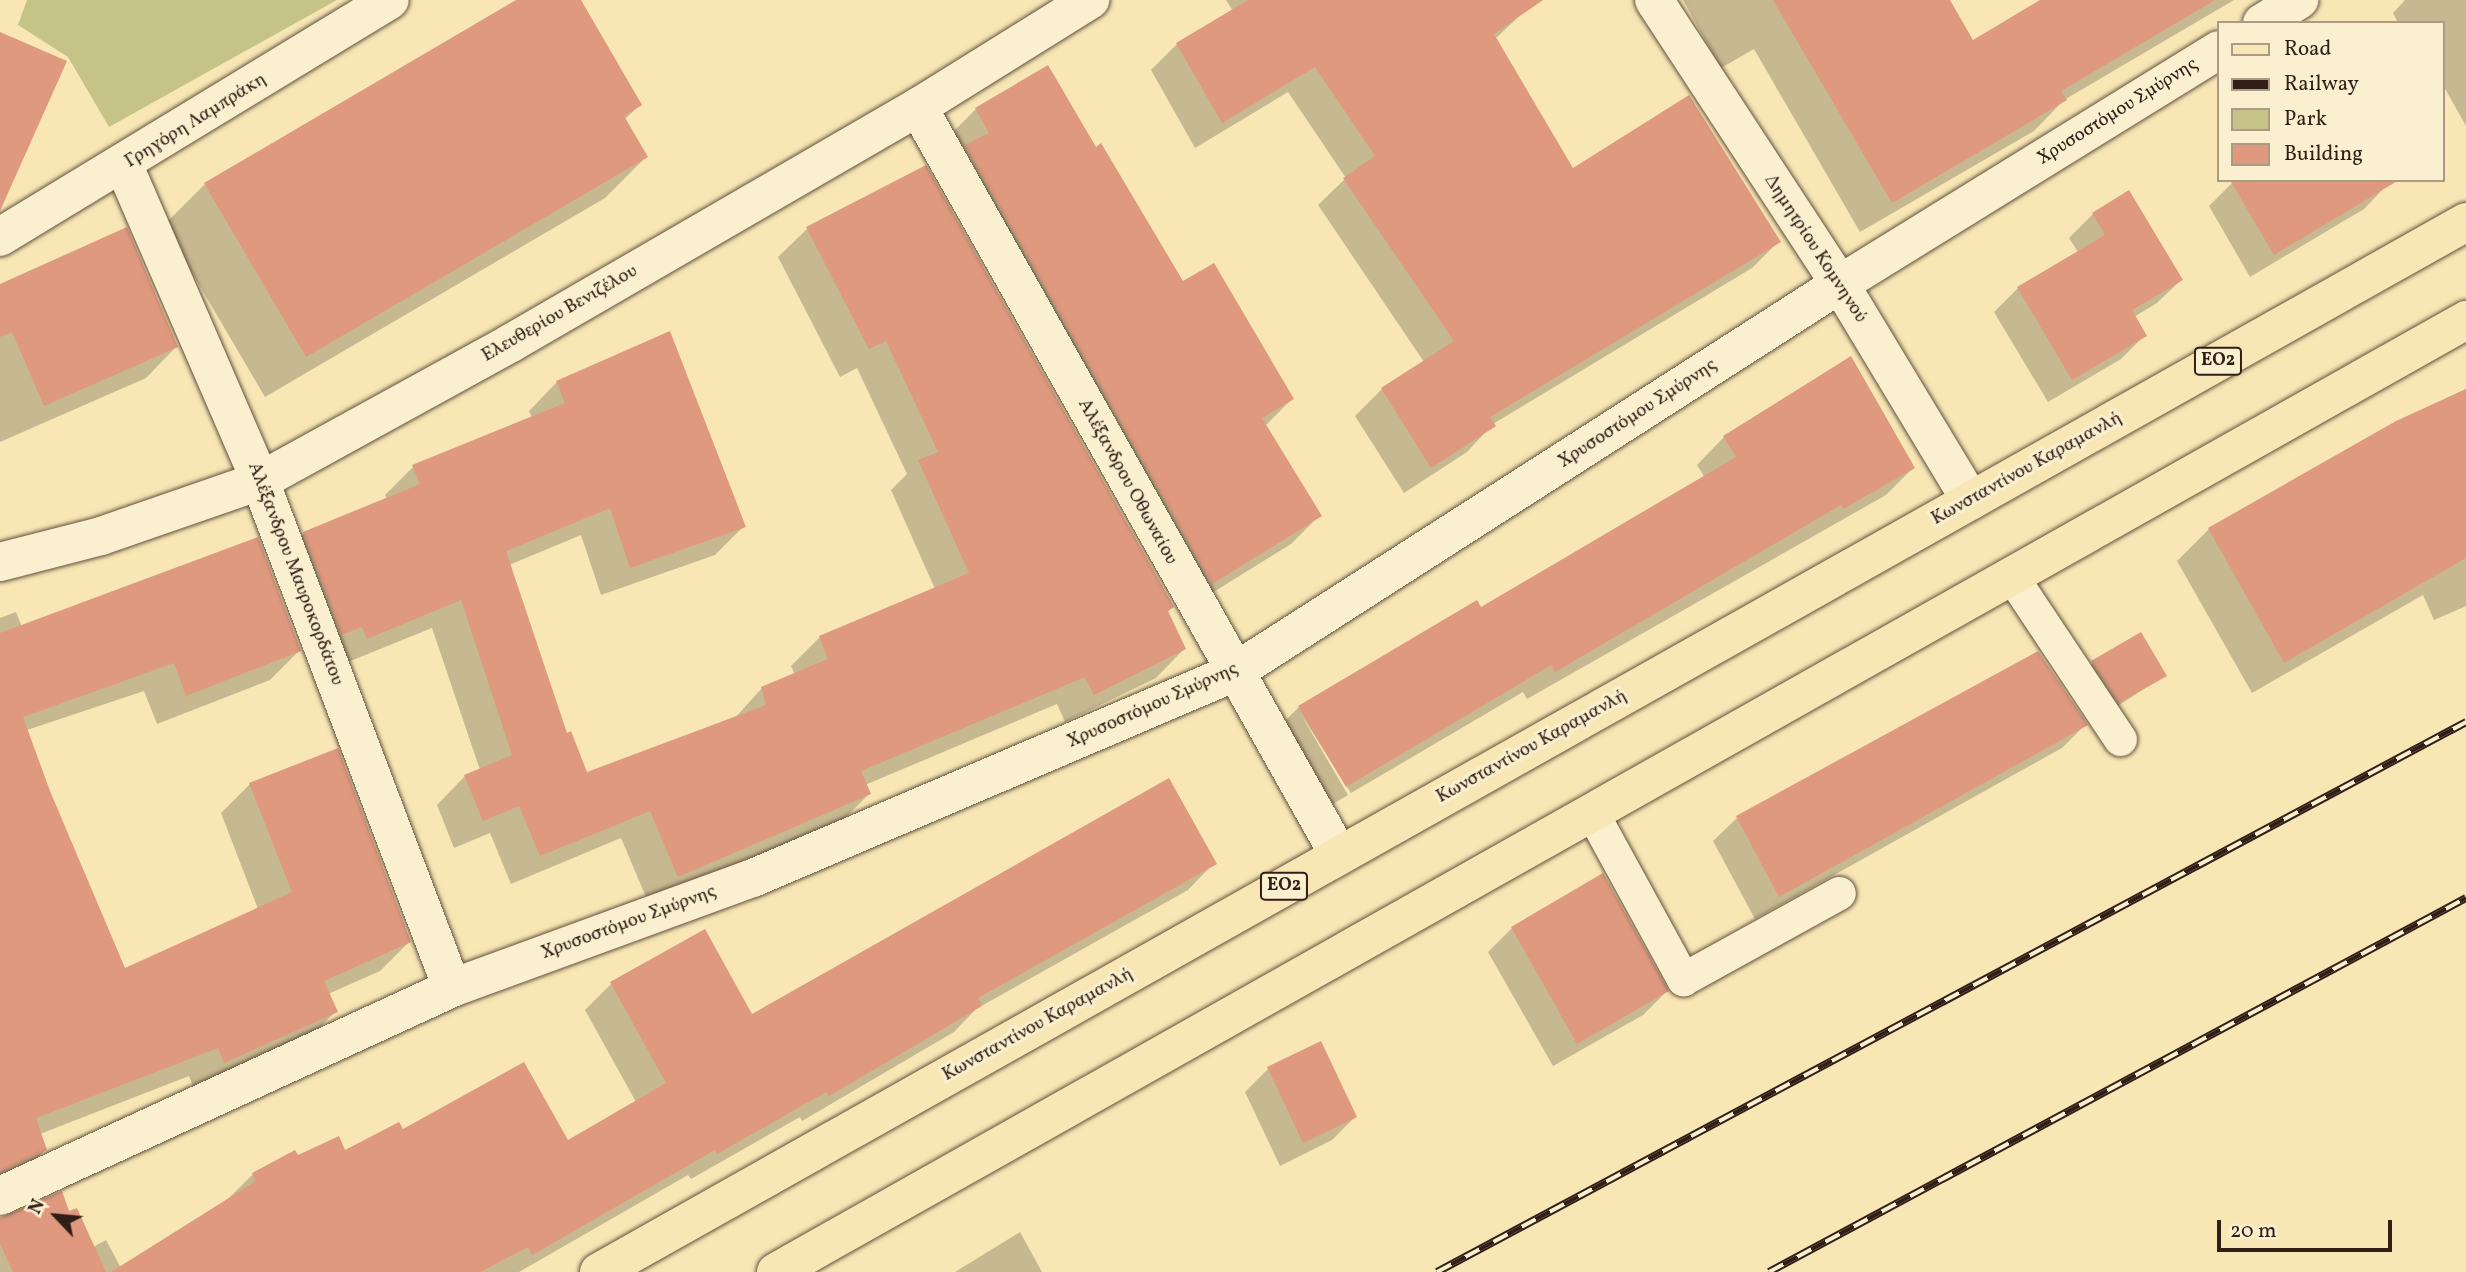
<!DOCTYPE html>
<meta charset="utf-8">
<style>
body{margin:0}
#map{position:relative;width:2466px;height:1272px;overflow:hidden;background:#f8e7b5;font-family:Vollkorn,serif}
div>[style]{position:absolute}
.green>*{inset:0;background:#c5c388}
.shadow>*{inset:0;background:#0003}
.building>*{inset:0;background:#df997f}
.roads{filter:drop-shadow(0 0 2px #63503e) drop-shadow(0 0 2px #63503e)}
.service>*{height:33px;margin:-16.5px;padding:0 16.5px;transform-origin:16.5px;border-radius:16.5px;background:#faefcf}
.minor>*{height:38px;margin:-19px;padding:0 19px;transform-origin:19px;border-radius:19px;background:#faefcf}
.primary>*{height:38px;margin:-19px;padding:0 19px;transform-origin:19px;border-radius:19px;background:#f8e7b5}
.rail>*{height:8px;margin-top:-4px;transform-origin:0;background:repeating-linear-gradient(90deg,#faefcf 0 16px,#311e17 0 32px);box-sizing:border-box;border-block:2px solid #311e17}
span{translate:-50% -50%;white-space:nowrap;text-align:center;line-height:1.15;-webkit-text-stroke:6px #faefcf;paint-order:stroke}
.shield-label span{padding:2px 5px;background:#faefcf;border:2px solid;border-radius:5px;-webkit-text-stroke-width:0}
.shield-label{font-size:18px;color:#311e17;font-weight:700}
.street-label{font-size:19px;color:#311e17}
.legend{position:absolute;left:2217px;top:21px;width:228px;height:161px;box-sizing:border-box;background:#faefcf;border:2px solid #aa9b85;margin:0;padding:9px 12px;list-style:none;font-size:21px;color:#311e17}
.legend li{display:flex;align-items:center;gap:14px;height:35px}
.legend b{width:35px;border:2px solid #aa9b85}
.north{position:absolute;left:21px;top:1181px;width:70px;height:70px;-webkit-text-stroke:5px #faefcf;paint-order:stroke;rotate:296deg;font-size:19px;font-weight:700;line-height:28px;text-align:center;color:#311e17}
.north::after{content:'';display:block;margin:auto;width:24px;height:32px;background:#311e17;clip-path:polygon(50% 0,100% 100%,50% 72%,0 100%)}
.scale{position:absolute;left:2217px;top:1220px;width:175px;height:32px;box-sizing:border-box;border:4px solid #311e17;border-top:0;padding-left:9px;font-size:21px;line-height:24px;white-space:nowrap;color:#311e17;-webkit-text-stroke:5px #faefcf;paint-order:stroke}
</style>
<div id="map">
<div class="green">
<div style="clip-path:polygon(27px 0,337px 0,109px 127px,68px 57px,18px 25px)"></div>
</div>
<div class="shadow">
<div style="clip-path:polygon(520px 0,579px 0,640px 105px,624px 120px,646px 157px,605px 198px,265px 397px,164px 225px,205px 184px)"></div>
<div style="clip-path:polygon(1226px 0,1525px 0,1529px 7px,1495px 39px,1573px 171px,1779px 241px,1752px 268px,1493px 424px,1467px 452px,1404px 493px,1355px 416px,1382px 389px,1424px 362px,1318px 205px,1346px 178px,1288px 92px,1195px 148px,1151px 70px,1177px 44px,1233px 11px)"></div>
<div style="clip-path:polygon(1683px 0,1948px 0,1973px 42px,2044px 0,2234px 0,2064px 100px,2034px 131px,1860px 232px,1754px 49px,1721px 68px)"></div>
<div style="clip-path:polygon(2405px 0,2466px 0,2466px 126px,2443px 85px,2443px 23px,2398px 23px,2393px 13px)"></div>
<div style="clip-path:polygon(976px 109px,1095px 149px,1182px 284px,1292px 399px,1265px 426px,1319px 516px,1291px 544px,1183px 611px,948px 137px)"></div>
<div style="clip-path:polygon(925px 168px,1172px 607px,1166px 613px,1184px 649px,1156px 678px,1065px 722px,1057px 704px,865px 785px,869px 794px,840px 823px,649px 904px,621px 838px,511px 884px,490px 833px,454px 848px,437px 805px,465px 776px,480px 770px,432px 628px,338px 666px,275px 562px,304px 533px,387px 499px,385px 495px,413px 467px,532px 418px,529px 411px,557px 382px,743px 527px,715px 555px,601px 595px,581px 535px,509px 565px,566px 735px,586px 774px,734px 719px,762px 688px,795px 675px,791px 666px,820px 637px,935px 589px,891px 490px,907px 474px,857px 368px,840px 377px,778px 257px,807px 229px)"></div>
<div style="clip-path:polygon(2232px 183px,2387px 185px,2364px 209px,2250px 277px,2209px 206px)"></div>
<div style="clip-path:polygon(2093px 214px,2181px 280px,2157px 303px,2134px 317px,2145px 335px,2121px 359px,2048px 402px,1994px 312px,2018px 288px,2078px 252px,2069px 238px)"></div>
<div style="clip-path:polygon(0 285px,176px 347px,146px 378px,0 442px)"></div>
<div style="clip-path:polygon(2466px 389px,2466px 606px,2434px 620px,2423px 595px,2252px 693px,2177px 561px,2209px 529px,2396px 422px)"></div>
<div style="clip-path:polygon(1724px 437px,1913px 468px,1886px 495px,1527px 699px,1523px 692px,1351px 793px,1300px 713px,1348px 795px,1318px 813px,1272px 734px,1299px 707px,1481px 610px,1705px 478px,1697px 465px)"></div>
<div style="clip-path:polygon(16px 612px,22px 627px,299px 651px,270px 680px,157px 724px,144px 691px,0 739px,0 618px)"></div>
<div style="clip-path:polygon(2038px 653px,2085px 725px,2062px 748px,1755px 919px,1713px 841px,1737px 818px)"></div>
<div style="clip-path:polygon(2093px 663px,2164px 676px,2107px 713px,2081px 674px)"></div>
<div style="clip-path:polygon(250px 784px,409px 942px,380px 971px,328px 994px,335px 1012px,306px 1041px,195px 1091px,189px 1076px,40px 1134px,45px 1150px,16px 1179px,0 1186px,0 851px,124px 970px,258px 909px,221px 813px)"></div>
<div style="clip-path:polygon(1214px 863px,1188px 890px,976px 1009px,954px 1032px,802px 1121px,800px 1117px,691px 1179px,688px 1175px,519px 1272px,0 1272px,0 1219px,68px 1214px,93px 1247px,106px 1240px,121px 1268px,226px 1201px,253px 1174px,294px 1152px,297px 1157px,345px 1153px,402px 1131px,567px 1142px,636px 1102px,585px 1010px,611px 984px,704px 931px,752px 1016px)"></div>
<div style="clip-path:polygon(1512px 928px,1667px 991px,1643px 1015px,1553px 1066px,1488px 952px)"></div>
<div style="clip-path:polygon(1268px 1069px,1355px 1117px,1332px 1140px,1280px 1166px,1245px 1092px)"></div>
<div style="clip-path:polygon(1020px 1232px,1042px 1272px,955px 1272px)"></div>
</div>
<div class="building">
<div style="clip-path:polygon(516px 0,581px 0,642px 105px,624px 116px,648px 157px,306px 357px,204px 183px)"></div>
<div style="clip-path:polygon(1248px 0,1543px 0,1494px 34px,1573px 168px,1689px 95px,1781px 242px,1490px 417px,1496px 426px,1431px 468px,1381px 388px,1454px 341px,1343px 178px,1375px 156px,1315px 67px,1222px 123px,1176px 43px)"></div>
<div style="clip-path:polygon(1773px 0,1950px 0,1973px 40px,2040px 0,2215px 0,2061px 91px,2067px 100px,1892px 203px)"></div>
<div style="clip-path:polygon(0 32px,67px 61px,0 211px)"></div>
<div style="clip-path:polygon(1048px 65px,1096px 147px,1101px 143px,1183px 281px,1214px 263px,1294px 399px,1262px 418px,1322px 516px,1212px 584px,965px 145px,989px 133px,975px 108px)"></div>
<div style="clip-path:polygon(926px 165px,1174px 607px,1168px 611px,1186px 649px,1094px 695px,1085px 677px,861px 771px,871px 794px,678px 877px,650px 811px,540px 856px,519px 806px,483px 821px,464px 775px,512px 755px,461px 600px,367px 639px,362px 627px,342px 635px,303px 532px,420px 484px,412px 465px,565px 403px,556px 381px,670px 331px,746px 527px,630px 568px,610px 508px,506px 551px,567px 733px,571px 731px,587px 772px,766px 705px,761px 687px,828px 659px,819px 636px,969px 573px,918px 460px,938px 452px,886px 341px,869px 349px,806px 227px)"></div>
<div style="clip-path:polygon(2230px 180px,2399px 180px,2274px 255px)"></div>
<div style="clip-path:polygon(2129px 190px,2183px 280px,2132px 310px,2147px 336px,2072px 380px,2017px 287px,2105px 235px,2092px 213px)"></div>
<div style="clip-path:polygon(127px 227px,178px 347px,44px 406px,12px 332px,0 337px,0 284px)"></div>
<div style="clip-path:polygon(1851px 356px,1915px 468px,1843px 509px,1841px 505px,1555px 672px,1551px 665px,1346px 787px,1298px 706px,1477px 600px,1481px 607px,1736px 457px,1723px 436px)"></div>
<div style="clip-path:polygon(2466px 389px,2466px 558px,2284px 663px,2208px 528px,2396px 421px)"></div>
<div style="clip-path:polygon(258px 537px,301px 651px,186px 696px,174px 663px,23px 717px,50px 791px,125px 968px,292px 892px,249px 783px,338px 748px,411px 942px,324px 981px,338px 1012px,224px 1063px,218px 1048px,36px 1118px,47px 1150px,0 1172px,0 633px)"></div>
<div style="clip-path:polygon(2141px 632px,2167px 676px,2119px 703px,2091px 661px)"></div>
<div style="clip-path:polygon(2038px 651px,2088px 725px,1779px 897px,1736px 816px)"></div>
<div style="clip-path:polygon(1169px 778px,1217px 864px,978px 998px,982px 1006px,829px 1096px,826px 1092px,717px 1154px,715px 1150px,532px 1255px,528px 1247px,480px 1272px,111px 1272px,256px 1181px,252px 1173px,295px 1150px,298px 1155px,339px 1136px,345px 1150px,399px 1122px,403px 1129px,524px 1062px,568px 1140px,666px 1083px,610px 982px,705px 929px,752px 1014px)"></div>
<div style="clip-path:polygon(1603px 873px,1669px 991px,1577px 1044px,1511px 927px)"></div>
<div style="clip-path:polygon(1321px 1041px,1357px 1117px,1303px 1143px,1267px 1067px)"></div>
<div style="clip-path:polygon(62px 1191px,69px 1211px,77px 1208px,106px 1272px,13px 1272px,0 1244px,0 1218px)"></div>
</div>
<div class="roads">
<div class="service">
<div style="left:2011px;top:575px;width:197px;rotate:56.4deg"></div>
<div style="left:1591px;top:811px;width:192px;rotate:61.3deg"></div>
<div style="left:1683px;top:979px;width:178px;rotate:-28.9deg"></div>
</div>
<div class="minor">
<div style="left:1654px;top:0;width:339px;rotate:56.8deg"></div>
<div style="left:1840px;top:284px;width:253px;rotate:58.9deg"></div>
<div style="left:2262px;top:23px;width:44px;rotate:-31.9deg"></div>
<div style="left:918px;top:107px;width:858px;rotate:60.63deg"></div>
<div style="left:124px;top:166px;width:343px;rotate:66.6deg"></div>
<div style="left:260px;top:481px;width:542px;rotate:69.26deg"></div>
<div style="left:0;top:237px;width:456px;rotate:-31.3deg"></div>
<div style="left:0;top:562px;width:104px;rotate:-14.4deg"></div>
<div style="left:101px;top:536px;width:168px;rotate:-19.1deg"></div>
<div style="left:260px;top:481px;width:286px;rotate:-28.8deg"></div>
<div style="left:511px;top:343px;width:470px;rotate:-30.1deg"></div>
<div style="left:918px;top:107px;width:203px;rotate:-31.9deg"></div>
<div style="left:0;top:1196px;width:498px;rotate:-24.7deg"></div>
<div style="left:452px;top:988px;width:320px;rotate:-20.1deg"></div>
<div style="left:753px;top:878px;width:522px;rotate:-23.13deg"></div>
<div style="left:1233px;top:673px;width:721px;rotate:-32.65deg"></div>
<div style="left:1840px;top:284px;width:445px;rotate:-31.7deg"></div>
</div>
<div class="primary">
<div style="left:599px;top:1272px;width:2142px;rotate:-29.35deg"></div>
<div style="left:776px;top:1272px;width:1940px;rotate:-29.39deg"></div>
</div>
</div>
<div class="rail">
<div style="left:1437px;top:1272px;width:1167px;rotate:-28.12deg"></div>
<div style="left:1769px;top:1272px;width:791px;rotate:-28.22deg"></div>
</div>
<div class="shield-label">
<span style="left:2218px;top:361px">ΕΟ2</span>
<span style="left:1284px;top:886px">ΕΟ2</span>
</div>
<div class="street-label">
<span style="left:2118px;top:112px;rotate:-32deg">Χρυσοστόμου Σμύρνης</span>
<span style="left:196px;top:121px;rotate:-32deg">Γρηγόρη Λαμπράκη</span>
<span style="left:1815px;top:249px;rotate:57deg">Δημητρίου Κομνηνού</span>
<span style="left:560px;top:314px;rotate:-30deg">Ελευθερίου Βενιζέλου</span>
<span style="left:1638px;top:414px;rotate:-33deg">Χρυσοστόμου Σμύρνης</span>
<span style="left:2027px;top:469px;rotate:-29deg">Κωνσταντίνου Καραμανλή</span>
<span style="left:1127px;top:482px;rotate:61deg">Αλέξανδρου Οθωναίου</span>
<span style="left:295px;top:574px;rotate:69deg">Αλέξανδρου Μαυροκορδάτου</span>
<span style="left:1153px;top:706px;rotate:-24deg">Χρυσοστόμου Σμύρνης</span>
<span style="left:1532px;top:747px;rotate:-29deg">Κωνσταντίνου Καραμανλή</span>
<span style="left:629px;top:923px;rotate:-20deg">Χρυσοστόμου Σμύρνης</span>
<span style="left:1038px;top:1025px;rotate:-29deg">Κωνσταντίνου Καραμανλή</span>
</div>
<ul class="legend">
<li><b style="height:9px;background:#f8e7b5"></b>Road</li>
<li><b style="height:9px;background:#311e17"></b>Railway</li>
<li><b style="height:19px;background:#c5c388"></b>Park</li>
<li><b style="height:19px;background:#df997f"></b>Building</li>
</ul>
<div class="north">N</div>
<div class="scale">20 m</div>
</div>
